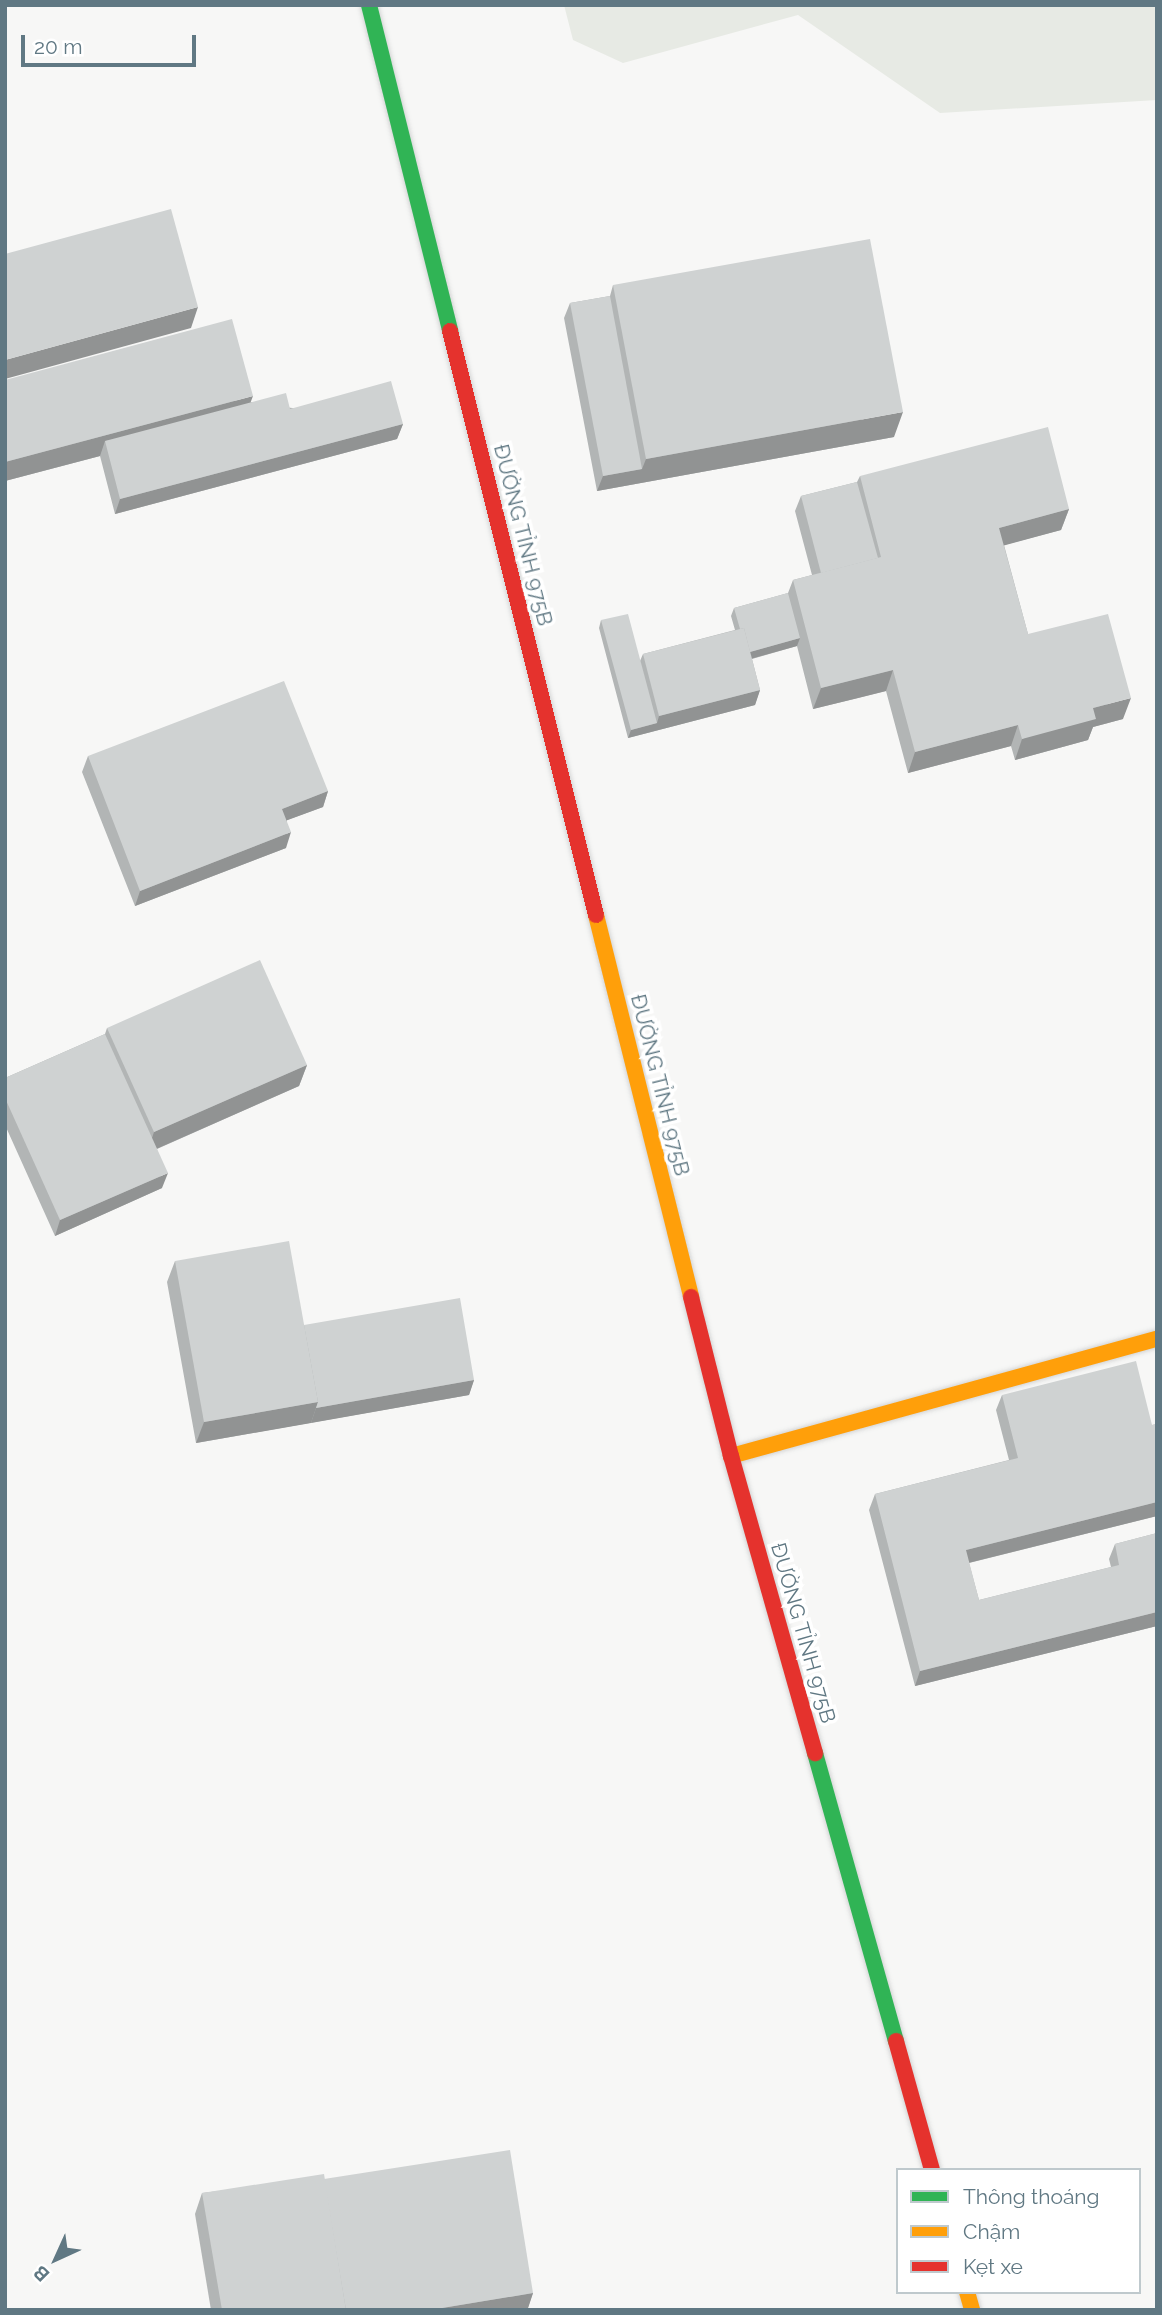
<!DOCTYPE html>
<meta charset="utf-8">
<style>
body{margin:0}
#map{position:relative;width:1162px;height:2315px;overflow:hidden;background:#f7f7f6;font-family:Raleway,sans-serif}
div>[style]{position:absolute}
.green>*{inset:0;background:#e7eae4}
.roads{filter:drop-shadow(0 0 2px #d4d5d5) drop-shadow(0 0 2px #d4d5d5)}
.fast>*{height:16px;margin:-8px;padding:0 8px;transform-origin:8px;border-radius:8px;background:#30b455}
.slow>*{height:16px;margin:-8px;padding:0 8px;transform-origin:8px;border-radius:8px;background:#ff9f0a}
.jam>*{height:16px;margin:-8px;padding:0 8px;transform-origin:8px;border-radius:8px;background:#e5322d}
.wall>*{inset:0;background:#b2b5b5}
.shaded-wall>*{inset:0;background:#919393}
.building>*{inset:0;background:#cfd2d2}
span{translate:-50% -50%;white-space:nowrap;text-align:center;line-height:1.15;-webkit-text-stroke:7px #fff;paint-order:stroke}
.street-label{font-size:21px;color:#607883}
.frame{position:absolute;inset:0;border:7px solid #607883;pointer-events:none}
.legend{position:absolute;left:896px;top:2168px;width:245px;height:126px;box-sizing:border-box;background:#fff;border:2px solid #bfc9cd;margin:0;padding:9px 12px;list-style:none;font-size:21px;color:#607883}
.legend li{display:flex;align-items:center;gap:14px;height:35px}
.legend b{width:35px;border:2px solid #bfc9cd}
.north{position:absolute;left:21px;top:2224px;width:70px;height:70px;-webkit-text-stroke:5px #fff;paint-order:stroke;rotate:225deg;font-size:19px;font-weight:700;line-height:28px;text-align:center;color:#607883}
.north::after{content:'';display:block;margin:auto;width:24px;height:32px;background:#607883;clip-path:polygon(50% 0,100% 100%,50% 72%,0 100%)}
.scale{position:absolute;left:21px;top:35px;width:175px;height:32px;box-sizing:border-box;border:4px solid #607883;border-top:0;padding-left:9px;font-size:21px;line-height:24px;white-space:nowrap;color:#607883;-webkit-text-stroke:5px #fff;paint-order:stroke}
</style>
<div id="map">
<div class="green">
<div style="clip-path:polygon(564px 5px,1157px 5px,1157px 100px,940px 113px,798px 15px,623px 63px,573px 40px)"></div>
</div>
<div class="roads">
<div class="fast">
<div style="left:369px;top:5px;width:336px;rotate:76deg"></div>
<div style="left:815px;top:1753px;width:299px;rotate:74.3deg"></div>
</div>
<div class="slow">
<div style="left:596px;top:915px;width:394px;rotate:76deg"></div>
<div style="left:731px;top:1456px;width:442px;rotate:-15.4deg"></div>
<div style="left:967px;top:2292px;width:19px;rotate:74deg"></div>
</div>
<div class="jam">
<div style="left:450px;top:331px;width:602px;rotate:75.96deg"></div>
<div style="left:691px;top:1297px;width:164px;rotate:75.9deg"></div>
<div style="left:731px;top:1456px;width:309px;rotate:74.2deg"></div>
<div style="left:896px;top:2041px;width:134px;rotate:74.4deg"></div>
</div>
</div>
<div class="wall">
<div style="clip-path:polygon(613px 285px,894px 437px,597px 491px,564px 318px,570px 303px,610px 296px)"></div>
<div style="clip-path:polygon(5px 380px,251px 402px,403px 424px,397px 439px,115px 514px,100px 456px,5px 481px)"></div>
<div style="clip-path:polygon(860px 476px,1069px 509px,1061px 530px,1004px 545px,1028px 634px,1123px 719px,1093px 727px,1088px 740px,1015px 760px,1011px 746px,908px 773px,886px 691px,813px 709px,797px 646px,752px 659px,760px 690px,755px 705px,628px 738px,599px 628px,601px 620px,640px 661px,643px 654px,735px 630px,731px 616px,734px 608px,788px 593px,793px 580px,812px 575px,795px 511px,801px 496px,857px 482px)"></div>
<div style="clip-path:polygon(88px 756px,328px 791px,323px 807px,287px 820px,286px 848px,135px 906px,82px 772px)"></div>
<div style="clip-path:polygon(107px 1028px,307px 1065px,299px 1086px,157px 1149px,162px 1188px,55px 1236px,5px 1125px,5px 1078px,105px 1034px)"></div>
<div style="clip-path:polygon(175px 1261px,304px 1325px,474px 1380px,469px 1395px,196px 1443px,167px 1282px)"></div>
<div style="clip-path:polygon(1002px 1395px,1152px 1425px,1157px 1424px,1157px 1516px,969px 1563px,979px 1600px,1111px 1567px,1109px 1559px,1115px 1544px,1157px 1533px,1157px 1626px,915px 1686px,869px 1510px,875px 1494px,1009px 1460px,996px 1410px)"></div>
<div style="clip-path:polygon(324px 2179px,533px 2293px,528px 2308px,518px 2310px,211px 2310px,195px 2214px,202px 2193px)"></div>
</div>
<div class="shaded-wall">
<div style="clip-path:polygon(198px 307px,191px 328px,5px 379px,5px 360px)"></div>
<div style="clip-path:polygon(253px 396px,245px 417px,105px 441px,100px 456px,5px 481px,5px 462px)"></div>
<div style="clip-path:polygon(903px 412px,894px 437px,597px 491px,603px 476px,642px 469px,646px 459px)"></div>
<div style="clip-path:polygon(403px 424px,397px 439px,115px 514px,120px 499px)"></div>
<div style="clip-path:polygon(1069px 509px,1061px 530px,991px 549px,999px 528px)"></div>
<div style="clip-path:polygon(800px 638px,797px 646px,743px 661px,746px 653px)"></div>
<div style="clip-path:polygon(893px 670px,886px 691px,813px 709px,821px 688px)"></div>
<div style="clip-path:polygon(760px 690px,755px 705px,628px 738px,631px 730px,657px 723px,659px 716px)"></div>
<div style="clip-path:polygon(1131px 698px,1123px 719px,1093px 727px,1088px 740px,1015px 760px,1022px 739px,1093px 708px)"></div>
<div style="clip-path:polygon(1018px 725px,1011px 746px,908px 773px,915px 752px)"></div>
<div style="clip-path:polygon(328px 791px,323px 807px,277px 824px,282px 809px)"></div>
<div style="clip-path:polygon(291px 832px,286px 848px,135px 906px,140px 891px)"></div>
<div style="clip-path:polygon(307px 1065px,299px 1086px,147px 1153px,154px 1132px)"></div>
<div style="clip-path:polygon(168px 1173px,162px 1188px,55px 1236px,60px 1220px)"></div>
<div style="clip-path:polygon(474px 1380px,469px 1395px,311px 1423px,316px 1408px)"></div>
<div style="clip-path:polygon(318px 1402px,311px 1423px,196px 1443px,204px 1422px)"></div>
<div style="clip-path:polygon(1157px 1502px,1157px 1516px,960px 1565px,966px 1550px)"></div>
<div style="clip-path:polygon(1157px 1612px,1157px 1626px,915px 1686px,920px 1671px)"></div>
<div style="clip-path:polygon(533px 2293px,528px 2308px,518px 2310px,430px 2310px)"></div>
</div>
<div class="building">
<div style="clip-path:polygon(171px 209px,198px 307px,5px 360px,5px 254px)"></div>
<div style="clip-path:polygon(870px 239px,903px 412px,646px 459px,613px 285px)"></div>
<div style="clip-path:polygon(610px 296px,642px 469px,603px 476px,570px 303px)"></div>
<div style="clip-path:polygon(232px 319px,253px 396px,5px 462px,5px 380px)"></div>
<div style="clip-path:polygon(391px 381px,403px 424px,120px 499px,105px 441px,286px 393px,290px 409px)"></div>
<div style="clip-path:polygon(1048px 427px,1069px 509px,999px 528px,1028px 634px,1108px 614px,1131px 698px,1093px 708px,1096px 719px,1022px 739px,1018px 725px,915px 752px,893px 670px,821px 688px,793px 580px,881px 557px,860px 476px)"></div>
<div style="clip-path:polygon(857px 482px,878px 558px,821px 573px,801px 496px)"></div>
<div style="clip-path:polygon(788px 593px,800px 638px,750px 652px,744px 628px,740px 629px,734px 608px)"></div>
<div style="clip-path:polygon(628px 614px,657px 723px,631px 730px,601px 620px)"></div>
<div style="clip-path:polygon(744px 628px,760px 690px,659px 716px,643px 654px)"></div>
<div style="clip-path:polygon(284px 681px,328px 791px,282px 809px,291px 832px,140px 891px,88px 756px)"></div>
<div style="clip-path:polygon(260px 960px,307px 1065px,154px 1132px,107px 1028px)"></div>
<div style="clip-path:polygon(105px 1034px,168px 1173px,60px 1220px,5px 1098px,5px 1078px)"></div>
<div style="clip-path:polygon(289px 1241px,318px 1402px,204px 1422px,175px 1261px)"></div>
<div style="clip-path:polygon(460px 1298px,474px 1380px,316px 1408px,318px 1402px,304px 1325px)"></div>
<div style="clip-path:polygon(1136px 1361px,1152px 1425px,1157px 1424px,1157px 1502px,966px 1550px,979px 1600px,1119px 1565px,1115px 1544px,1157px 1533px,1157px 1612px,920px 1671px,875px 1494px,1018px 1458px,1002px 1395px)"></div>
<div style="clip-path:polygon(510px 2150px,533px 2293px,430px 2310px,346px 2310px,324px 2179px)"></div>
<div style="clip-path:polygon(324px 2174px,346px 2310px,222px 2310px,202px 2193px)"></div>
</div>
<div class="street-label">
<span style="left:523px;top:535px;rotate:76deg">ĐƯỜNG TỈNH 975B</span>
<span style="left:660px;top:1085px;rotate:76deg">ĐƯỜNG TỈNH 975B</span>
<span style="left:803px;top:1633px;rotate:74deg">ĐƯỜNG TỈNH 975B</span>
</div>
<div class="frame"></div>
<ul class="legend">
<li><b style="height:9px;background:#30b455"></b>Thông thoáng</li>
<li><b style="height:9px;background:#ff9f0a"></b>Chậm</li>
<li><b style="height:9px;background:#e5322d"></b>Kẹt xe</li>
</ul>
<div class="north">B</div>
<div class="scale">20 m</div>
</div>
